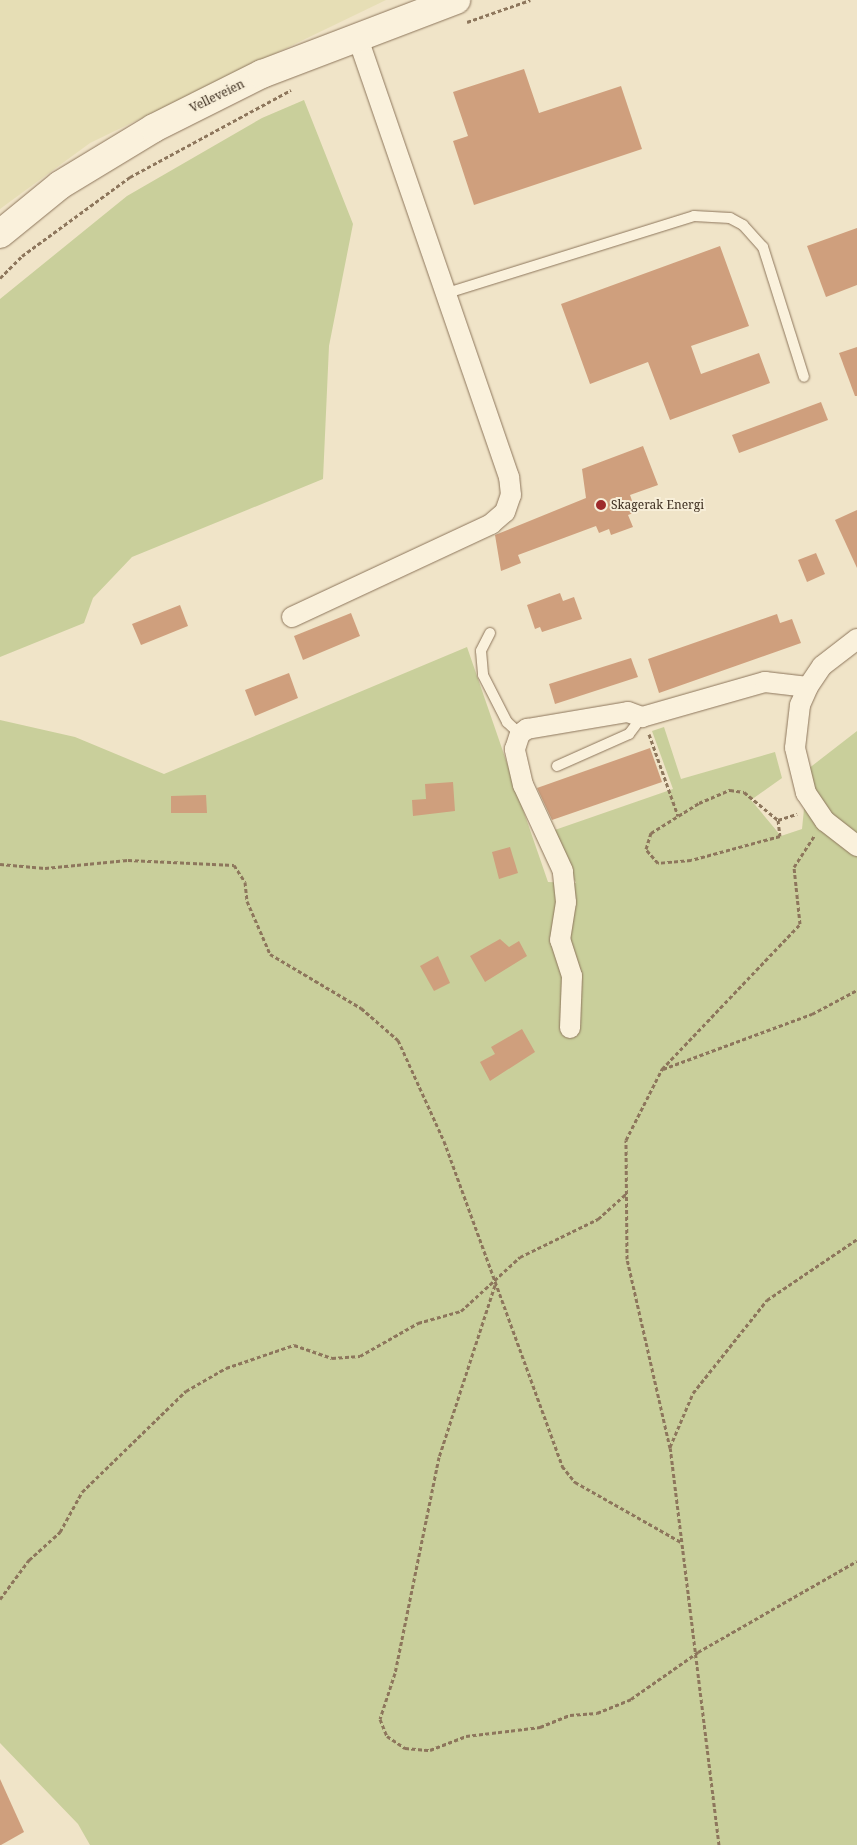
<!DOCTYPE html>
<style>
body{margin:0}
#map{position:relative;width:857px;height:1845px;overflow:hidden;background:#f0e4c8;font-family:"Noto Serif",serif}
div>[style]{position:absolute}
.farmland>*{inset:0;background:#e6deb5}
.green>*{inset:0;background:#c9cf9b}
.building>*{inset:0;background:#cf9f7d}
.path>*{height:3px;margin-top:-1.5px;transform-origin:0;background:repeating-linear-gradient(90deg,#8d765c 0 4px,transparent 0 6.5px)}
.roads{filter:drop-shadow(0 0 1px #8d765c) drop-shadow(0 0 1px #8d765c)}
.service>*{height:10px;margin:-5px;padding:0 5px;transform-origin:5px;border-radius:5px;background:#faf1dc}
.minor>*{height:20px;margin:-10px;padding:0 10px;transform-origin:10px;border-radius:10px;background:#faf1dc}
.secondary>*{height:28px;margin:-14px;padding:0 14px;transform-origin:14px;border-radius:14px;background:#faf1dc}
.dots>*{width:14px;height:14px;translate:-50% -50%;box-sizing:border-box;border:2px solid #f7eed8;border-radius:50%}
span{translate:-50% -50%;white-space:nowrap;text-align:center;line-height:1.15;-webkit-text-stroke:4px #f7eed8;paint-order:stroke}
.street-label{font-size:12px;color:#3d2e20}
.poi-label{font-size:12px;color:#3d2e20}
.left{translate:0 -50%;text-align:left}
</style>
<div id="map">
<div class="farmland">
<div style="clip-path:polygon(0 0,386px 0,90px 143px,0 209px)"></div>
</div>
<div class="green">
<div style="clip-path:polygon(304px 100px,353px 224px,329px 346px,323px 479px,132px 557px,93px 598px,84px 623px,0 657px,0 299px,127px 196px,262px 118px)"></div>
<div style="clip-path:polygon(467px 647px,548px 882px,576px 883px,549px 832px,673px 789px,652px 731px,664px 727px,681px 779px,775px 752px,782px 778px,751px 800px,781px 836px,802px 829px,808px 769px,857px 731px,857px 1845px,90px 1845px,78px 1824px,0 1743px,0 720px,75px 737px,164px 774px)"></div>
</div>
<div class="building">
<div style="clip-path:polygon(524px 69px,539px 113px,621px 86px,642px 149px,474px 205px,453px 141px,468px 136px,453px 92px)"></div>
<div style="clip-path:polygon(857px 228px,857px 285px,826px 297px,807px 246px)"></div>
<div style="clip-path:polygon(720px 246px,749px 326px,691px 346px,701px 374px,759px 353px,770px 383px,670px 420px,648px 362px,590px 384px,561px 304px)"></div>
<div style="clip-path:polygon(857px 347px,857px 396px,855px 396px,839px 353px)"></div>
<div style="clip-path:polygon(821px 402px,828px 420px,739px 453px,732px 435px)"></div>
<div style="clip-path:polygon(643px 446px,658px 485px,630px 495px,636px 512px,628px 515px,633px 527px,611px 535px,609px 529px,599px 533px,596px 526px,518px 555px,521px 563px,501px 571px,495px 535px,586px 498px,582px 469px)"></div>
<div style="clip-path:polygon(857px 510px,857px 568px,835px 520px)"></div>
<div style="clip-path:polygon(816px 553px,825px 574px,807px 582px,798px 560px)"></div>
<div style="clip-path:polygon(560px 593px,563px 601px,574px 597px,582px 619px,542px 632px,540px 627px,535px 629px,527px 605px)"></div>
<div style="clip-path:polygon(180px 605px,188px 626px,141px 645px,132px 624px)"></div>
<div style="clip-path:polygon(351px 613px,360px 636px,303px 660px,294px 636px)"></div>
<div style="clip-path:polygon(777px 614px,780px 623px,792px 619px,801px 643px,659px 693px,648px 659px)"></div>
<div style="clip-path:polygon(631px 658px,638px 677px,555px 704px,549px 684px)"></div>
<div style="clip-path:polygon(289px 673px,298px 698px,255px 716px,245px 690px)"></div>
<div style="clip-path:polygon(650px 748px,662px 782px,552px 820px,537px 788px)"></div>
<div style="clip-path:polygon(453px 782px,455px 811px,413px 816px,412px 800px,426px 799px,425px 784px)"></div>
<div style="clip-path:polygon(206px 795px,207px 813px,171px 813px,171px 796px)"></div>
<div style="clip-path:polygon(510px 847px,518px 873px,499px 879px,492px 852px)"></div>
<div style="clip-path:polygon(500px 939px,509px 947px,519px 941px,527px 956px,485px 982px,470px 956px)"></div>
<div style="clip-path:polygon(438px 956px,450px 983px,434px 991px,420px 966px)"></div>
<div style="clip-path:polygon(522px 1029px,535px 1052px,490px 1081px,480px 1062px,495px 1054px,491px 1047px)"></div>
<div style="clip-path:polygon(0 1779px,24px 1832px,1px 1845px,0 1845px)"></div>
</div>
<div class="path">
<div style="left:467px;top:22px;width:67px;rotate:-19.2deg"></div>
<div style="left:0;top:278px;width:31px;rotate:-45deg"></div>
<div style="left:22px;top:256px;width:134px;rotate:-36.2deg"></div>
<div style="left:130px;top:177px;width:183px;rotate:-28.4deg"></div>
<div style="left:649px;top:734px;width:87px;rotate:70.5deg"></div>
<div style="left:778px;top:820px;width:16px;rotate:83deg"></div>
<div style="left:780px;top:836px;width:92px;rotate:164.9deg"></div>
<div style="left:691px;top:860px;width:33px;rotate:175deg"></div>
<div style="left:658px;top:863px;width:18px;rotate:-131deg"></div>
<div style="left:646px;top:849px;width:17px;rotate:-73deg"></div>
<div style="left:651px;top:833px;width:57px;rotate:-32deg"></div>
<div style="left:699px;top:803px;width:34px;rotate:-23deg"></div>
<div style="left:730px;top:790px;width:14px;rotate:8deg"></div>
<div style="left:744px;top:792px;width:44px;rotate:39.5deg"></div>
<div style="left:778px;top:820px;width:20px;rotate:-18deg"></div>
<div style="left:0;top:864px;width:45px;rotate:5.1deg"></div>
<div style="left:45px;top:868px;width:83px;rotate:-5.5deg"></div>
<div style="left:128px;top:860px;width:106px;rotate:2.7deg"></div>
<div style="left:234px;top:865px;width:20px;rotate:57deg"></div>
<div style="left:245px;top:882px;width:19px;rotate:84deg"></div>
<div style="left:247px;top:901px;width:58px;rotate:66.5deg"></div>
<div style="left:270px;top:954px;width:106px;rotate:30.7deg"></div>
<div style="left:361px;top:1008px;width:49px;rotate:40.9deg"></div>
<div style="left:398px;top:1040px;width:111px;rotate:65.5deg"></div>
<div style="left:444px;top:1141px;width:346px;rotate:70deg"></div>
<div style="left:562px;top:1466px;width:21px;rotate:51deg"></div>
<div style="left:575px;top:1482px;width:122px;rotate:29.5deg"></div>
<div style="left:663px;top:1069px;width:159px;rotate:-20.3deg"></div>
<div style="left:812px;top:1014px;width:51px;rotate:-28.1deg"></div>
<div style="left:495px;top:1285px;width:181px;rotate:108deg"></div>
<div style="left:439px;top:1457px;width:220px;rotate:101.5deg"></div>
<div style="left:395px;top:1673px;width:48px;rotate:108.1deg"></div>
<div style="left:380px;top:1719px;width:18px;rotate:68deg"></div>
<div style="left:387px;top:1736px;width:22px;rotate:34deg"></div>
<div style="left:405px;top:1748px;width:25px;rotate:5deg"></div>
<div style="left:430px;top:1750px;width:39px;rotate:-21deg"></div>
<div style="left:466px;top:1736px;width:75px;rotate:-6.9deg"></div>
<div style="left:540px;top:1727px;width:32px;rotate:-22deg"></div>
<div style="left:570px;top:1715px;width:27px;rotate:-4deg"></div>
<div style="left:597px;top:1713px;width:37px;rotate:-22deg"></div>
<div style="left:631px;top:1699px;width:82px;rotate:-35deg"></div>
<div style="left:698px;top:1652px;width:183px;rotate:-29.8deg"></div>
<div style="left:670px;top:1447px;width:59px;rotate:-66.9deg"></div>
<div style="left:693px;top:1393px;width:119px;rotate:-51.5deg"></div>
<div style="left:767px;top:1300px;width:109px;rotate:-34.1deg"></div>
<div style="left:0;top:1599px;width:49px;rotate:-53.4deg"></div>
<div style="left:29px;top:1560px;width:42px;rotate:-42.1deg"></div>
<div style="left:60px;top:1532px;width:46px;rotate:-61.2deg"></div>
<div style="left:82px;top:1492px;width:145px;rotate:-44.2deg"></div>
<div style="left:186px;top:1391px;width:46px;rotate:-29.9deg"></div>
<div style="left:226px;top:1368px;width:72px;rotate:-18.7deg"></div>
<div style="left:294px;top:1345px;width:40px;rotate:18.9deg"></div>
<div style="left:332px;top:1358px;width:28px;rotate:-4deg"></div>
<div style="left:360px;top:1356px;width:67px;rotate:-29.6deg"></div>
<div style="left:418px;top:1323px;width:45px;rotate:-15.6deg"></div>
<div style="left:461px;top:1311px;width:80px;rotate:-42.5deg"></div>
<div style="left:520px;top:1257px;width:87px;rotate:-26deg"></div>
<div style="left:598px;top:1219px;width:38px;rotate:-42deg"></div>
<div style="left:719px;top:1845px;width:400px;rotate:-97deg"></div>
<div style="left:670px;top:1448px;width:194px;rotate:-102.8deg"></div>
<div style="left:627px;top:1259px;width:119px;rotate:-90.5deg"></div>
<div style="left:626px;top:1140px;width:80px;rotate:-63.1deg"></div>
<div style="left:662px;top:1069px;width:200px;rotate:-46.4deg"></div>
<div style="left:800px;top:924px;width:57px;rotate:-96deg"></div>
<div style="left:794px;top:867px;width:37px;rotate:-57deg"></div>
</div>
<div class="roads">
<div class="service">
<div style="left:444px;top:294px;width:262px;rotate:-17.3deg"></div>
<div style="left:694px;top:216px;width:36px;rotate:3deg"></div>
<div style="left:730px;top:218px;width:15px;rotate:28deg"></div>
<div style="left:743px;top:225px;width:30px;rotate:48deg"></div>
<div style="left:763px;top:247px;width:136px;rotate:72.5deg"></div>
<div style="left:490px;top:633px;width:20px;rotate:117deg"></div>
<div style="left:481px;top:651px;width:24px;rotate:85deg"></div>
<div style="left:483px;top:675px;width:53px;rotate:62.9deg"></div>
<div style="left:507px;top:722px;width:18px;rotate:43deg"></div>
<div style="left:557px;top:766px;width:79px;rotate:-24deg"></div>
<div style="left:629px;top:734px;width:21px;rotate:-53deg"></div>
</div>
<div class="minor">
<div style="left:292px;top:617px;width:220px;rotate:-25deg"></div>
<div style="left:491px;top:524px;width:18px;rotate:-41deg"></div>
<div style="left:505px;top:512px;width:18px;rotate:-71deg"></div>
<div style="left:511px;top:495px;width:18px;rotate:-96deg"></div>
<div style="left:509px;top:477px;width:467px;rotate:-109deg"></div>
<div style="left:857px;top:639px;width:44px;rotate:142.4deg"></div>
<div style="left:822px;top:666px;width:25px;rotate:124deg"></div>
<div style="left:808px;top:687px;width:20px;rotate:114deg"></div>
<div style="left:800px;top:705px;width:43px;rotate:96.6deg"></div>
<div style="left:795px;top:748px;width:46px;rotate:76.3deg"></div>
<div style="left:806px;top:793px;width:34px;rotate:56deg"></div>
<div style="left:825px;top:821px;width:41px;rotate:38deg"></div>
<div style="left:570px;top:1028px;width:52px;rotate:-87.8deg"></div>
<div style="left:572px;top:976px;width:38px;rotate:-108deg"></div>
<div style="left:560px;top:940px;width:38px;rotate:-81deg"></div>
<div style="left:566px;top:902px;width:31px;rotate:-96deg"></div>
<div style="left:563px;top:871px;width:95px;rotate:-114.9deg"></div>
<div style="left:523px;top:785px;width:37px;rotate:-103deg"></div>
<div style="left:515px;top:749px;width:16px;rotate:-72deg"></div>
<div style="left:520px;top:734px;width:9px;rotate:-36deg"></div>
<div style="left:527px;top:729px;width:102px;rotate:-9.6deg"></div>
<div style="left:628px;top:712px;width:15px;rotate:20deg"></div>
<div style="left:642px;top:717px;width:128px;rotate:-15.9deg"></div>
<div style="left:765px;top:682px;width:43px;rotate:6.6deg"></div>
</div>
<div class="secondary">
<div style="left:0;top:234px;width:77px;rotate:-39.2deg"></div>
<div style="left:60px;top:185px;width:110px;rotate:-31.2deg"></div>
<div style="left:154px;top:128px;width:121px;rotate:-26.6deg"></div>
<div style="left:262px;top:74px;width:208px;rotate:-20.9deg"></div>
</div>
</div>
<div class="dots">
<div style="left:601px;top:505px;background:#9e2a2b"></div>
</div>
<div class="street-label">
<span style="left:217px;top:96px;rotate:-26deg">Velleveien</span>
</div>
<div class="poi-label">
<span class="left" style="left:611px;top:505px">Skagerak Energi</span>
</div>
</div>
